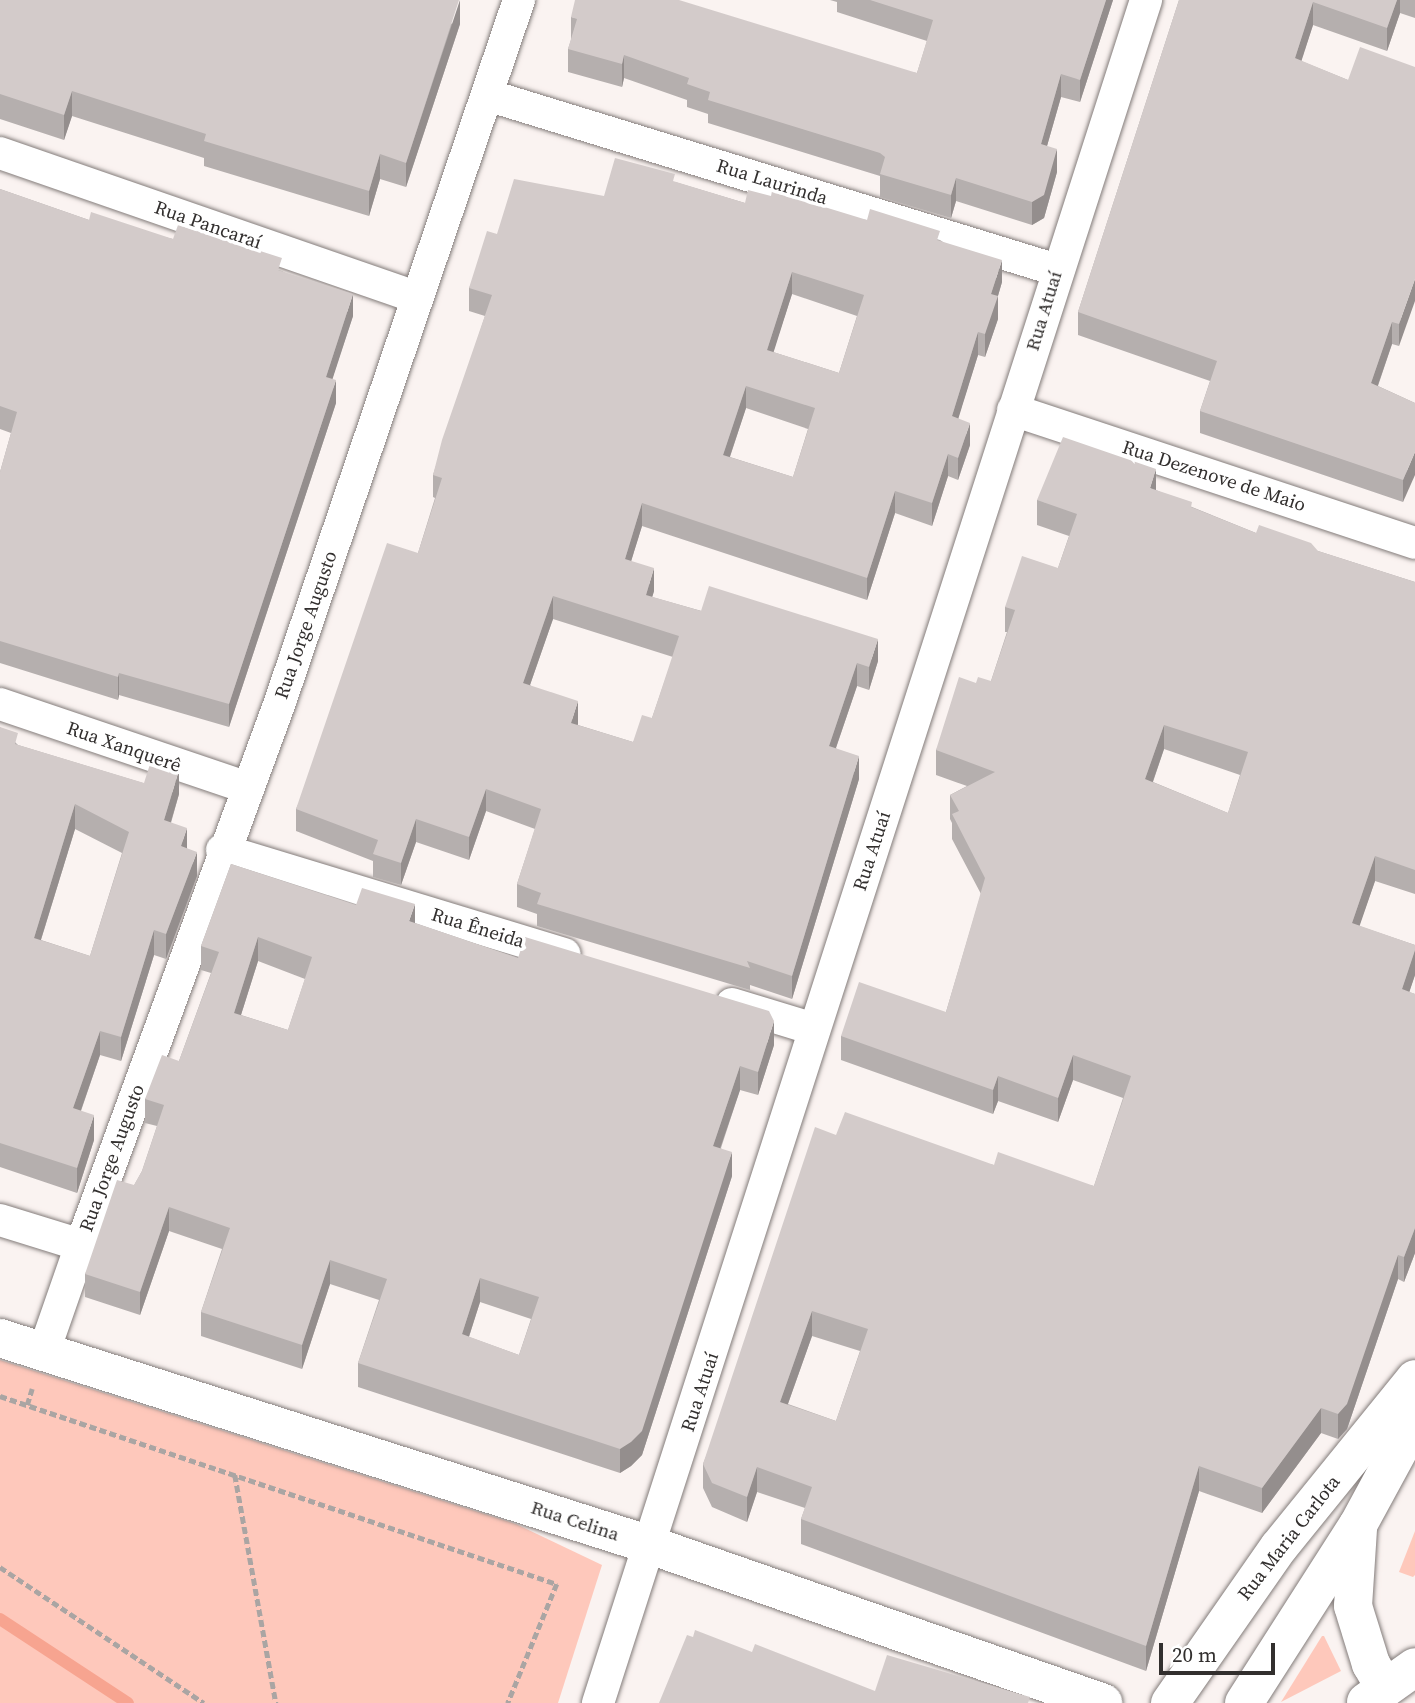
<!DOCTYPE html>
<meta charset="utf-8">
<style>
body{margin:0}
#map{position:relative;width:1415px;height:1703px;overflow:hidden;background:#faf3f1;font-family:"Source Serif 4",serif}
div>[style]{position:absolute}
.green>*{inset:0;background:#fec8bb}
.stream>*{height:12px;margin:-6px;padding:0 6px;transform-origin:6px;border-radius:6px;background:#f7a490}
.path>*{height:4.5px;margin-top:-2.25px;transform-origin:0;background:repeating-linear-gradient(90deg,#aaa5a3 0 7px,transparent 0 10.5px)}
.roads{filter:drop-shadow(0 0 2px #837c7a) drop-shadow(0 0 2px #837c7a)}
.minor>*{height:32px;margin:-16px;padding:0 16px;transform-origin:16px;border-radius:16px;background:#fff}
.tertiary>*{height:38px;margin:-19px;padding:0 19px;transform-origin:19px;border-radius:19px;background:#fff}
.wall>*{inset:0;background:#b5afae}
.shaded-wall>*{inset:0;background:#948e8d}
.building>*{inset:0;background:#d3cbca}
span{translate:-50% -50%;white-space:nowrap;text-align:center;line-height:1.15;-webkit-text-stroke:7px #fff;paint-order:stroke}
.street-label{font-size:19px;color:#322f2e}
.scale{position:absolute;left:1159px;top:1643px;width:116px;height:32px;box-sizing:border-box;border:4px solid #322f2e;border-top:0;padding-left:9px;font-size:21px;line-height:24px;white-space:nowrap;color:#322f2e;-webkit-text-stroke:5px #fff;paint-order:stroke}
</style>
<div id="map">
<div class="green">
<div style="clip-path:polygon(0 1360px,516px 1524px,602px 1565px,558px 1703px,0 1703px)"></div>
<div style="clip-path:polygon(1415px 1531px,1415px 1575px,1413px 1577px,1399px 1572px)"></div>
<div style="clip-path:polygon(1324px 1636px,1341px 1671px,1281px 1702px,1322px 1636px)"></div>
</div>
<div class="stream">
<div style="left:0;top:1619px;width:153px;rotate:33.3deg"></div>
</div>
<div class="path">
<div style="left:0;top:1396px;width:588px;rotate:18.65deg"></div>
<div style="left:557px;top:1584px;width:129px;rotate:112.4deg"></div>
<div style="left:27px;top:1405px;width:17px;rotate:-73deg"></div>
<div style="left:235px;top:1475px;width:232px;rotate:79.8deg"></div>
<div style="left:0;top:1567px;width:245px;rotate:33.7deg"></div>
</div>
<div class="roads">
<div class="minor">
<div style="left:487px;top:95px;width:596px;rotate:17.07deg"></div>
<div style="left:0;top:153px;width:441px;rotate:19.1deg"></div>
<div style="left:1013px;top:410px;width:423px;rotate:18.3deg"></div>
<div style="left:0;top:704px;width:262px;rotate:18.7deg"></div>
<div style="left:222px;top:850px;width:358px;rotate:16.9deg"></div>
<div style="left:732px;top:1004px;width:86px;rotate:17deg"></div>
<div style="left:0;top:1220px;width:85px;rotate:17.2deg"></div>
<div style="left:81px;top:1245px;width:112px;rotate:109.2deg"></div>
<div style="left:81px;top:1245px;width:578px;rotate:-69.87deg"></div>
<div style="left:280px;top:702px;width:742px;rotate:-71.2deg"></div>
<div style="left:598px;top:1703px;width:1789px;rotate:-72.16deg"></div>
</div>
<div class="tertiary">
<div style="left:0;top:1338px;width:682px;rotate:17.66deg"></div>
<div style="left:650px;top:1545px;width:480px;rotate:19.2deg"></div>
<div style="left:1358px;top:1529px;width:77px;rotate:93.7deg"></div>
<div style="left:1353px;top:1606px;width:61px;rotate:72.8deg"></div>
<div style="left:1371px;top:1664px;width:28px;rotate:60deg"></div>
<div style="left:1366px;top:1702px;width:60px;rotate:-35.5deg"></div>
<div style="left:1170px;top:1703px;width:190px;rotate:-55.1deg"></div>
<div style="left:1279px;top:1547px;width:216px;rotate:-51deg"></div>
<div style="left:1244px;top:1703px;width:211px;rotate:-57.4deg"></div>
<div style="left:1358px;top:1525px;width:119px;rotate:-61.5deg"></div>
</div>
</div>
<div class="wall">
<div style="clip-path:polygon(0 0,460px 24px,406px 187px,380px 179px,369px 216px,204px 166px,204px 158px,72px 116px,64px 140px,0 119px)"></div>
<div style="clip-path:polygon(830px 0,1113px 0,1080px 102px,1061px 97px,1047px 146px,1057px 172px,1044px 218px,1032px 225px,956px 201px,951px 218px,880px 197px,880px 176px,708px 123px,708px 114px,687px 107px,687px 100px,624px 78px,622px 87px,568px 72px,568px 49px,571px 40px,571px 17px,917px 73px,927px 41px,837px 12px,837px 2px)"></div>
<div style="clip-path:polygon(1179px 0,1415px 0,1415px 18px,1400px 13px,1387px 51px,1313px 25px,1301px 61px,1348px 80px,1415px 67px,1399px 346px,1392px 344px,1378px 386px,1415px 403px,1403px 502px,1200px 433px,1200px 411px,1210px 381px,1078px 335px,1078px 312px)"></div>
<div style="clip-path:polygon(evenodd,675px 182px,745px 203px,867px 220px,940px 240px,1002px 282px,998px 296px,998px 319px,985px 357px,978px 355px,958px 418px,970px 445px,958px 480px,948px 476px,932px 526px,895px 513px,867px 600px,642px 526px,631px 561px,654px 591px,652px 597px,878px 661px,869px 690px,857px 686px,836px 748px,859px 779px,792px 999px,750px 985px,750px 990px,537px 926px,537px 914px,517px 907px,517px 884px,535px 829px,486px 811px,469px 860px,416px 842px,401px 885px,373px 877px,373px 861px,296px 831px,296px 809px,418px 553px,435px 498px,433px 497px,433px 475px,485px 316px,469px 311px,469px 288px,497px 234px,604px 196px,675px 182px,792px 294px,857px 316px,839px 373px,773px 352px,792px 294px,675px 182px,746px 408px,808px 429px,793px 477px,730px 457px,746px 408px,675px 182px,553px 619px,673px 657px,652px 718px,633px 742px,578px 725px,530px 685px,553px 619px)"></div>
<div style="clip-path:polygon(0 189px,89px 220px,173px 239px,282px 271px,353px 316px,332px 379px,336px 403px,229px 727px,119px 695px,118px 700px,0 663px,0 472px,11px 433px,0 429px)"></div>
<div style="clip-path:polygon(evenodd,1156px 490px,1192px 507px,1256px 533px,1318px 551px,1415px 582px,1415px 894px,1375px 881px,1359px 926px,1415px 945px,1415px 975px,1409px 992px,1415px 994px,1415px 1253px,1404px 1282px,1398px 1279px,1347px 1429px,1338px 1439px,1321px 1433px,1262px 1513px,1199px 1491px,1146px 1671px,801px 1544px,801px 1519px,805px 1508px,757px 1492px,747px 1522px,712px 1507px,703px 1488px,703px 1464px,836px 1135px,994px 1165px,1094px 1186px,1123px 1098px,1073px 1080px,1058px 1122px,998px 1101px,993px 1114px,841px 1060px,841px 1036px,946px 1012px,981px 894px,952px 839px,952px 823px,950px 819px,950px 795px,967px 786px,936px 775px,936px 750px,976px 683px,991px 681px,1007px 632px,1005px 632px,1005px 607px,1058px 568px,1069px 536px,1037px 525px,1037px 500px,1156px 490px,1164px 749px,1240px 775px,1228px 813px,1153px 782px,1164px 749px,1156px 490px,812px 1336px,860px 1351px,836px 1421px,788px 1404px,812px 1336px)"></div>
<div style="clip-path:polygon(evenodd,0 727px,18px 745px,179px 794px,171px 823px,187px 848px,197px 876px,166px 959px,154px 955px,121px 1061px,100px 1055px,81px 1111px,94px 1140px,77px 1193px,0 1167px,0 727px,75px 829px,122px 853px,90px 956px,41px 940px,75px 829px)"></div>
<div style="clip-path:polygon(evenodd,231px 864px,415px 923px,774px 1045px,758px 1095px,740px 1090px,721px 1148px,732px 1176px,642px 1455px,631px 1466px,620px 1473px,358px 1387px,358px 1363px,379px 1300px,330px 1284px,302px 1369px,201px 1336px,201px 1312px,222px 1249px,169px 1231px,140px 1315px,85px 1297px,85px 1274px,142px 1171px,157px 1126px,145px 1123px,145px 1099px,179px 1061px,211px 973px,201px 970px,201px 946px,231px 864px,258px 961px,305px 979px,288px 1030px,241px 1015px,258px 961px,231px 864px,480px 1302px,531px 1319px,519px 1355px,469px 1337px,480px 1302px)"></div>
</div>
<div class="shaded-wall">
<div style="clip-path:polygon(460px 0,460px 24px,406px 187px,406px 163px)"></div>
<div style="clip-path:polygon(1106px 0,1113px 0,1080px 102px,1080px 80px)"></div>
<div style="clip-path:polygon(1397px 0,1400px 0,1400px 13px,1387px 51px,1387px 28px)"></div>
<div style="clip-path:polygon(1313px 2px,1313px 25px,1295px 81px,1295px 58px)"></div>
<div style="clip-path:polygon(624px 55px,624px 78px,622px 87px,622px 64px)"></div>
<div style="clip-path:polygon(1061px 74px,1061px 97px,1041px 167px,1041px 144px)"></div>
<div style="clip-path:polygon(72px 91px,72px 116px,64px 140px,64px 115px)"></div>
<div style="clip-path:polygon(1057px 149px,1057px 172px,1044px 218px,1032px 225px,1032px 202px)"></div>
<div style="clip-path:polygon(380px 154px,380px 179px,369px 216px,369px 191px)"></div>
<div style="clip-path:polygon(956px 178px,956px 201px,951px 218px,951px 195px)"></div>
<div style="clip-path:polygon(1002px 260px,1002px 282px,997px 299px,998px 296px,998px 319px,985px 357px,985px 334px,991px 294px)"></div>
<div style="clip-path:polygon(792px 272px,792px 294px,767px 373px,767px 350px)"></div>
<div style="clip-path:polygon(1415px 279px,1415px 301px,1399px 346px,1399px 324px)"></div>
<div style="clip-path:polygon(353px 294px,353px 316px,326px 399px,326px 377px)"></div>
<div style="clip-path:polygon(1392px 322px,1392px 344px,1371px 405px,1371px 383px)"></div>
<div style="clip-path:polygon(978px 332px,978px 355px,952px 439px,952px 416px)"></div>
<div style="clip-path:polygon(336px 380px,336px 403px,229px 727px,229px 704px)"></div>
<div style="clip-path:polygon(746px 386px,746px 408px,723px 477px,723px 455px)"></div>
<div style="clip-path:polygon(970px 423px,970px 445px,958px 480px,958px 458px)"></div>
<div style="clip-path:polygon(1415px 452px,1415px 475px,1403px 502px,1403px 480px)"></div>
<div style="clip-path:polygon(948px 454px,948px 476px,932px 526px,932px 503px)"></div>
<div style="clip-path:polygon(1156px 469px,1156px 493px,1150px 488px)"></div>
<div style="clip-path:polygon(895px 491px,895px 513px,867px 600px,867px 578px)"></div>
<div style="clip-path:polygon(642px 503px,642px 526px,625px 581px,625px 559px)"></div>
<div style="clip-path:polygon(654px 568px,654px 591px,646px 618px,646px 595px)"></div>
<div style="clip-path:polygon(553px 596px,553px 619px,523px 705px,523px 683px)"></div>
<div style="clip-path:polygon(878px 639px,878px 661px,869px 690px,869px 667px)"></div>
<div style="clip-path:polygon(857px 663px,857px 686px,829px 768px,829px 746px)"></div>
<div style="clip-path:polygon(119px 673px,119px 695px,118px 700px,118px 677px)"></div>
<div style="clip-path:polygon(578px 701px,578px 724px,571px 745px,571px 723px)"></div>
<div style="clip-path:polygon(1164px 725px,1164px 749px,1145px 804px,1145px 779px)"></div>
<div style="clip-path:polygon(859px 756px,859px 779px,792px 999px,792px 976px)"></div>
<div style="clip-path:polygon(179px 770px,179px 794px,164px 845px,164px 820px)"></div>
<div style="clip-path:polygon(486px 789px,486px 811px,469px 860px,469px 837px)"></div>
<div style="clip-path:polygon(75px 804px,75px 829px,34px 962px,34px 938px)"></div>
<div style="clip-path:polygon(416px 819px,416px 842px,401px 885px,401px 863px)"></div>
<div style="clip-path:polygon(187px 828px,187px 852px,181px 846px)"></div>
<div style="clip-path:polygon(197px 852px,197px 876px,166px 959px,166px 934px)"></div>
<div style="clip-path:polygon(1375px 856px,1375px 881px,1352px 948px,1352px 923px)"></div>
<div style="clip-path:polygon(415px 904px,415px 927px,409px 921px)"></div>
<div style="clip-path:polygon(154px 930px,154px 955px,121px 1061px,121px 1037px)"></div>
<div style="clip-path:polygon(258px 937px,258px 961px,234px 1037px,234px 1013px)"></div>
<div style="clip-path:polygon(1415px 950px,1415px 975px,1402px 1014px,1402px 989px)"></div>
<div style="clip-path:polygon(774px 1021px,774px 1045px,758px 1095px,758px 1072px)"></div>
<div style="clip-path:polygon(100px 1031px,100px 1055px,73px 1133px,73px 1108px)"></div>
<div style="clip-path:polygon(1073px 1055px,1073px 1080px,1058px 1122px,1058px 1098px)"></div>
<div style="clip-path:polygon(740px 1066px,740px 1090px,713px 1169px,713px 1146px)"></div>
<div style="clip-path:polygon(998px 1076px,998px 1101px,993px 1114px,993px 1090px)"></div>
<div style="clip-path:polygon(94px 1115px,94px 1140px,77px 1193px,77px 1168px)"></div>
<div style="clip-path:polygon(732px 1152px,732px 1176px,642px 1455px,631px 1466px,620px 1473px,620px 1449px)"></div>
<div style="clip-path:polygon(169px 1207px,169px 1231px,140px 1315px,140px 1292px)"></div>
<div style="clip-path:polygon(1415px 1228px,1415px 1253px,1404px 1282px,1404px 1257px)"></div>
<div style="clip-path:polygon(1398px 1255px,1398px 1279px,1347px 1429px,1338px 1439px,1338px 1414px)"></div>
<div style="clip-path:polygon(330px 1260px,330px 1284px,302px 1369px,302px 1345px)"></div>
<div style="clip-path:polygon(480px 1278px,480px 1302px,462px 1358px,462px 1334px)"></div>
<div style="clip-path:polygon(812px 1311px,812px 1336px,780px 1426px,780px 1402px)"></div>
<div style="clip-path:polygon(1321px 1408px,1321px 1433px,1262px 1513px,1262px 1488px)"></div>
<div style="clip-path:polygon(1199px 1466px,1199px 1491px,1146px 1671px,1146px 1646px)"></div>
<div style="clip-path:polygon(757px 1467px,757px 1492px,747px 1522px,747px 1497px)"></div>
</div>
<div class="building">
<div style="clip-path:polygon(0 0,459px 0,406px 163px,380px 154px,369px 191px,204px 141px,206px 134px,72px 91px,64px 115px,0 94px)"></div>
<div style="clip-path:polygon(575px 0,679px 0,917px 73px,933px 20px,870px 0,1106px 0,1080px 80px,1061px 74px,1041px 144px,1057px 149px,1044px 195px,1032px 202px,956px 178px,951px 195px,880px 174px,885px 157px,880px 153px,708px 100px,710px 92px,687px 84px,689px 78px,624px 55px,622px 64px,568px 49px,577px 19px,571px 17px)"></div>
<div style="clip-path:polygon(1179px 0,1397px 0,1387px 28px,1313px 2px,1295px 58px,1348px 80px,1360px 47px,1415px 67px,1415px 279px,1399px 324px,1392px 322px,1371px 383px,1415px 403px,1415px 452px,1403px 480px,1200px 411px,1217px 361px,1078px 312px)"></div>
<div style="clip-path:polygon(evenodd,615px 158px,675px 174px,673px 181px,745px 203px,748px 190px,771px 196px,772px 191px,867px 220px,870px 209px,940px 231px,937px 240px,1002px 260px,991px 294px,998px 296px,985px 334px,978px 332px,952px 416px,970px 423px,958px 458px,948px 454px,932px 503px,895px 491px,867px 578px,642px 503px,625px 559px,654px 568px,646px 595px,701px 611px,709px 586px,878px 639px,869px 667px,857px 663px,829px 746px,859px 756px,792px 976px,747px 961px,750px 968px,537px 904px,541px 893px,517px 884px,541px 809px,486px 789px,469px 837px,416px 819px,401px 863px,373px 854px,378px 840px,296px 809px,387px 543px,418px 553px,442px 478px,433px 475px,442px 440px,492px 295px,469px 288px,487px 231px,497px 234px,514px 179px,604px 196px,615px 158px,792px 272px,864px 295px,839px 373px,767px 350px,792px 272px,615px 158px,746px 386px,815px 408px,793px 477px,723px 455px,746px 386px,615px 158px,553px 596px,679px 636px,652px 718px,642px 715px,633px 742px,571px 723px,578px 701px,523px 683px,553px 596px)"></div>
<div style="clip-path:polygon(0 189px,89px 220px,91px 212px,173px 239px,178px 225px,282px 258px,278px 270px,353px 294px,326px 377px,336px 380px,229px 704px,119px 673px,118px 677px,0 641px,0 472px,17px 412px,0 406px)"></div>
<div style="clip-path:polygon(evenodd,1063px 437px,1156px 469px,1150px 488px,1192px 502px,1191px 507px,1256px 533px,1259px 525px,1311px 543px,1318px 551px,1415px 582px,1415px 870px,1375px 856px,1352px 923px,1415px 945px,1415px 950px,1402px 989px,1415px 994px,1415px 1228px,1404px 1257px,1398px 1255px,1347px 1404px,1338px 1414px,1321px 1408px,1262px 1488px,1199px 1466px,1146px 1646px,801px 1519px,812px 1487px,757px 1467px,747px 1497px,712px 1483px,703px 1464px,815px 1127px,836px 1135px,845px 1112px,994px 1165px,998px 1152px,1094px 1186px,1131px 1076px,1073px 1055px,1058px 1098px,998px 1076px,993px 1090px,841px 1036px,859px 982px,946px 1012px,985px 878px,952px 814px,959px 811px,950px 795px,995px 772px,936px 750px,959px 677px,976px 683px,978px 677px,991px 681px,1015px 610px,1005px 607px,1022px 556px,1058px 568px,1077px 514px,1037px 500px,1063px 437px,1164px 725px,1248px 752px,1228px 813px,1145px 779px,1164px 725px,1063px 437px,812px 1311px,868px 1329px,836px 1421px,780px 1402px,812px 1311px)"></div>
<div style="clip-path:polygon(evenodd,0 727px,18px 733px,15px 744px,144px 783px,151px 761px,179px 770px,164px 820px,187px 828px,181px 846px,197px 852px,166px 934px,154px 930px,121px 1037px,100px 1031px,73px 1108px,94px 1115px,77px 1168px,0 1143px,0 727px,75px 804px,129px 832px,90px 956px,34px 938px,75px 804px)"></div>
<div style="clip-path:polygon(evenodd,231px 864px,356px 905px,362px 888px,415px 904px,409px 921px,518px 958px,525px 937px,769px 1011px,774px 1021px,758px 1072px,740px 1066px,713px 1146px,732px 1152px,642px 1431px,631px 1442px,620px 1449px,358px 1363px,387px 1279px,330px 1260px,302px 1345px,201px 1312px,230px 1228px,169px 1207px,140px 1292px,85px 1274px,117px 1180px,134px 1185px,142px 1171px,164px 1105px,145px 1099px,162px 1055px,179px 1061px,219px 952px,201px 946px,231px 864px,258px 937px,312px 957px,288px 1030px,234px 1013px,258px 937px,231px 864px,480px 1278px,539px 1297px,519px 1355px,462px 1334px,480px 1278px)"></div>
<div style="clip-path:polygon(695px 1630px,752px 1652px,755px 1644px,875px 1691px,887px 1655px,1030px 1697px,1028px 1703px,659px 1703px,687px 1635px,693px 1637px)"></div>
</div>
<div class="street-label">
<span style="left:772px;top:182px;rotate:17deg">Rua Laurinda</span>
<span style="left:208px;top:225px;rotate:19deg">Rua Pancaraí</span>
<span style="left:1044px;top:311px;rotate:-73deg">Rua Atuaí</span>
<span style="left:1214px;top:476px;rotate:18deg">Rua Dezenove de Maio</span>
<span style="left:306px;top:625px;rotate:-71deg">Rua Jorge Augusto</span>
<span style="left:124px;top:747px;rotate:19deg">Rua Xanquerê</span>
<span style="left:872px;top:851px;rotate:-72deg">Rua Atuaí</span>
<span style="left:478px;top:928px;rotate:17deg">Rua Êneida</span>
<span style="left:112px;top:1158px;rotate:-70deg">Rua Jorge Augusto</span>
<span style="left:700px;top:1392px;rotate:-72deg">Rua Atuaí</span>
<span style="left:575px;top:1521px;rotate:18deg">Rua Celina</span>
<span style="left:1289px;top:1538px;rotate:-52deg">Rua Maria Carlota</span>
</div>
<div class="scale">20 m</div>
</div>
